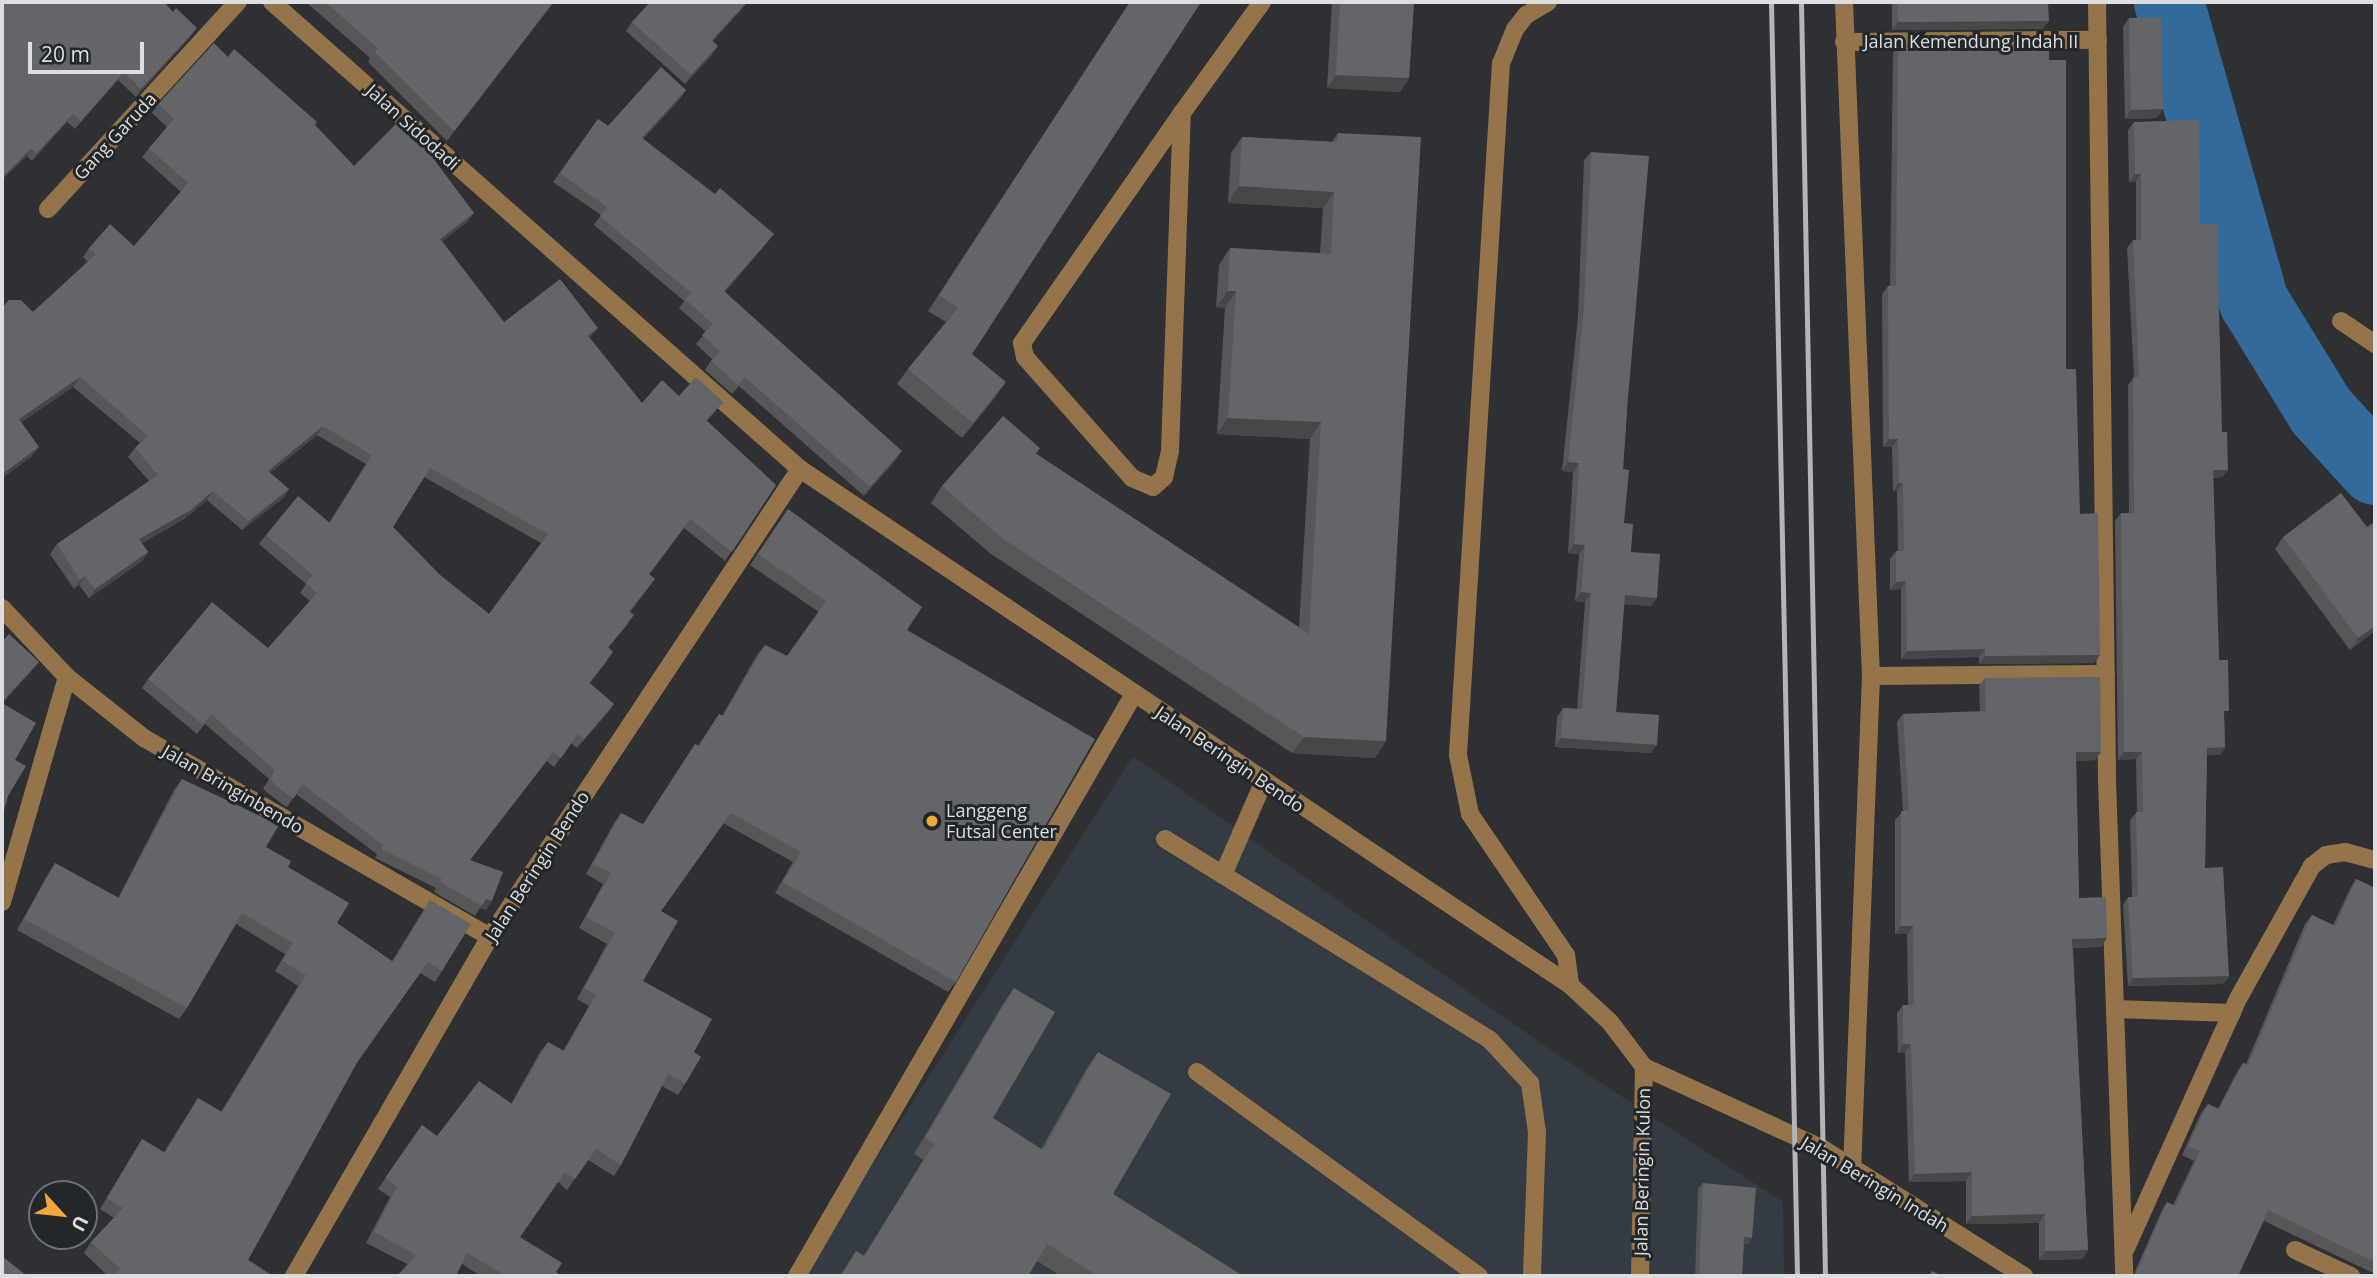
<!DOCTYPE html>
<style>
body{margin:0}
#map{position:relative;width:2377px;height:1278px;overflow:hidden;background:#2e3033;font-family:"Open Sans",sans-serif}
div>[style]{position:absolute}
.built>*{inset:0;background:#343b42}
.river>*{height:70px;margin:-35px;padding:0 35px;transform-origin:35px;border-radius:35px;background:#336a99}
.minor>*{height:18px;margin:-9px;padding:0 9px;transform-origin:9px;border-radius:9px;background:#95744b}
.rail>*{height:5px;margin:-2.5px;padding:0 2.5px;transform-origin:2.5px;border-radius:2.5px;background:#b3b5b7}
.wall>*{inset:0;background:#555759}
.shaded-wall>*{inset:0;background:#454749}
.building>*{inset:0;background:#636568}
.dots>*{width:19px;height:19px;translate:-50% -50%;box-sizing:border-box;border:4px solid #242729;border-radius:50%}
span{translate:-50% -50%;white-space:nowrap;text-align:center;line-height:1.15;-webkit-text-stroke:6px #242729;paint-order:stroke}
.street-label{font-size:18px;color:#dcdedf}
.poi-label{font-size:18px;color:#dcdedf}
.left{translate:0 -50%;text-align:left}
.frame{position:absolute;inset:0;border:4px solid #dcdedf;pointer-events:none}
.north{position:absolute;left:28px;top:1180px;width:70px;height:70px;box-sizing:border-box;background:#242729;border:2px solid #6e7072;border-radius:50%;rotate:117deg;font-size:19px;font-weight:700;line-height:28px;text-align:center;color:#dcdedf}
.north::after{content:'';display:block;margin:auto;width:24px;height:32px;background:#efa73e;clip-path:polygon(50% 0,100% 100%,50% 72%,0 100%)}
.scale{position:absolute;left:28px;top:42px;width:116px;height:32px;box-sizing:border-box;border:4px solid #dcdedf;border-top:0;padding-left:9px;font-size:21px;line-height:24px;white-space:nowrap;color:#dcdedf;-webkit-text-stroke:5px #242729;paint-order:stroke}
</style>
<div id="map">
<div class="built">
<div style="clip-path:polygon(1133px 756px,1552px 1051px,1783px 1202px,1784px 1276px,802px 1276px)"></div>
</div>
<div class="river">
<div style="left:2169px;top:2px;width:312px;rotate:74.2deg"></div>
<div style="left:2254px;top:302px;width:128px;rotate:58.4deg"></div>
<div style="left:2321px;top:411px;width:80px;rotate:47.5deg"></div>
</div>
<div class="minor">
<div style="left:272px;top:2px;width:705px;rotate:41.49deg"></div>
<div style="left:800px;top:469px;width:927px;rotate:33.83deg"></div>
<div style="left:1570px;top:985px;width:54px;rotate:42.8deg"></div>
<div style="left:1610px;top:1022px;width:56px;rotate:52.9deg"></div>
<div style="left:1644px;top:1067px;width:197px;rotate:24.6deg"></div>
<div style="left:1823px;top:1149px;width:238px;rotate:32.3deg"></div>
<div style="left:1548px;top:2px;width:26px;rotate:149deg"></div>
<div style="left:1526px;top:15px;width:18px;rotate:128deg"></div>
<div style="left:1515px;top:29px;width:37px;rotate:112deg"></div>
<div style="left:1501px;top:63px;width:693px;rotate:93.56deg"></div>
<div style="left:1458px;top:755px;width:60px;rotate:78.5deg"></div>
<div style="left:1470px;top:814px;width:171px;rotate:55.8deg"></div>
<div style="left:1566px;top:955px;width:30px;rotate:82deg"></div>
<div style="left:1844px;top:2px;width:675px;rotate:87.71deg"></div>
<div style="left:1871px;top:676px;width:490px;rotate:92.2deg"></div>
<div style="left:2097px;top:2px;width:778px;rotate:89.26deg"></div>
<div style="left:2107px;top:780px;width:496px;rotate:88deg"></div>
<div style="left:1844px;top:42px;width:254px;rotate:-0.5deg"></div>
<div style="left:1182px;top:113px;width:280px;rotate:124.8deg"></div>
<div style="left:1022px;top:343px;width:14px;rotate:78deg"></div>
<div style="left:1025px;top:357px;width:162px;rotate:48.5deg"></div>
<div style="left:1132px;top:478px;width:23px;rotate:23deg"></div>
<div style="left:1153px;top:487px;width:15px;rotate:-42deg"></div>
<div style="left:1164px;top:477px;width:27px;rotate:-77deg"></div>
<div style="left:1170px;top:451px;width:338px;rotate:-88deg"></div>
<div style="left:1182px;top:113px;width:137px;rotate:-54.2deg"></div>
<div style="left:48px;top:209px;width:281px;rotate:-47.5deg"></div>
<div style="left:2341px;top:321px;width:41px;rotate:34.1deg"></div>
<div style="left:2px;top:608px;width:95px;rotate:46.7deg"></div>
<div style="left:67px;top:677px;width:98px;rotate:38.4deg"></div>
<div style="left:144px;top:738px;width:399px;rotate:29.9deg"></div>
<div style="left:1871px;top:676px;width:235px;rotate:-0.5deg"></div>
<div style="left:1165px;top:839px;width:382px;rotate:31.7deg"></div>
<div style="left:1490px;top:1040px;width:59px;rotate:47.1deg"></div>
<div style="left:1530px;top:1083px;width:49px;rotate:81.9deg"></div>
<div style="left:1537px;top:1132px;width:144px;rotate:92deg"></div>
<div style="left:1223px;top:875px;width:100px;rotate:-66.5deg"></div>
<div style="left:2px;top:902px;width:234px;rotate:-73.9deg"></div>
<div style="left:2115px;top:1009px;width:117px;rotate:2deg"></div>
<div style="left:1197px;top:1072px;width:348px;rotate:35.9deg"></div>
<div style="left:2126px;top:1248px;width:275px;rotate:-65.8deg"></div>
<div style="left:2239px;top:997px;width:150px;rotate:-60.9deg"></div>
<div style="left:2312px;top:866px;width:18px;rotate:-38deg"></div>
<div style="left:2326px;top:855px;width:19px;rotate:-9deg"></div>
<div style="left:2345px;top:852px;width:31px;rotate:15deg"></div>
<div style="left:2295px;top:1250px;width:62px;rotate:24.9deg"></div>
<div style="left:294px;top:1276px;width:392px;rotate:-60deg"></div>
<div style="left:490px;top:937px;width:561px;rotate:-56.48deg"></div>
<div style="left:797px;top:1276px;width:673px;rotate:-59.93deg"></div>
<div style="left:1640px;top:1276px;width:209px;rotate:-88.9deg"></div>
</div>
<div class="rail">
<div style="left:1771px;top:2px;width:1274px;rotate:88.83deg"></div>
<div style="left:1801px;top:2px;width:1274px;rotate:88.92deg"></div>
</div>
<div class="wall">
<div style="clip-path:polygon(2px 2px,191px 36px,136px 97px,118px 80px,75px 129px,67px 122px,32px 161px,27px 156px)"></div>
<div style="clip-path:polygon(306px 2px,554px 2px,447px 141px,368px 62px,370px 58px)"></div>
<div style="clip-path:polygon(748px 2px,713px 41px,712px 55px,685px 84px,626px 31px,632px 22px)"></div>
<div style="clip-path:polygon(1130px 2px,1201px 2px,972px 354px,995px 398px,962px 438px,897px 384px,908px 369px,946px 322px,928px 311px)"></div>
<div style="clip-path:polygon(1332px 2px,1414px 2px,1409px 78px,1400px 92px,1327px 88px)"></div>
<div style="clip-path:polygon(1892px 2px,2048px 2px,2043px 29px,1892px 30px)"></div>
<div style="clip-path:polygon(2129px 18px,2157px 118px,2125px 119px,2123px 27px)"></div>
<div style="clip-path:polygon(1898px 45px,2049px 60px,2066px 369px,2094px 663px,1979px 664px,1979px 657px,1901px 659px,1901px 589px,1890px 590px,1890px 559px,1896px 551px,1898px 551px,1897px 491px,1893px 491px,1892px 447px,1883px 447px,1882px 294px,1888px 286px,1890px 286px,1893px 53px)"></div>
<div style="clip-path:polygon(evenodd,228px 57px,315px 125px,354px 166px,433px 159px,474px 213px,467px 222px,442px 241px,504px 322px,591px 337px,590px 338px,642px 403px,679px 396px,723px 402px,707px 421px,776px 485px,725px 561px,684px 528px,649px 575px,655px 579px,630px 612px,628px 624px,608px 648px,607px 661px,590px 683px,614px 704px,577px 748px,571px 743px,554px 767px,547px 761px,470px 860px,492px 901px,486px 910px,480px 908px,475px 916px,434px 892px,436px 888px,375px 858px,377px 854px,296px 794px,287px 807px,283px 805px,263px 789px,269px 779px,205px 724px,197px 734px,142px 688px,148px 679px,268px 648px,310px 601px,300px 593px,306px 584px,259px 544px,266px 535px,329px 523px,366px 464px,317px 435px,270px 473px,289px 489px,283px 498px,242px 530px,207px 500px,184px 519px,142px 543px,148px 552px,142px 561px,89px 598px,79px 585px,74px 589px,50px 554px,57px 544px,149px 481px,128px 457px,135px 448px,140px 443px,73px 387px,21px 422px,32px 456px,2px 478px,2px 308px,33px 312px,88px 262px,83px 257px,89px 248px,134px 246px,181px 192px,142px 157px,167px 127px,152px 113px,158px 104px,228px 57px,424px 477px,541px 543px,489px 614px,440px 575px,393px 527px,424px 477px)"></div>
<div style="clip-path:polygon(686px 90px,680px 99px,643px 139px,767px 243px,725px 292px,896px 460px,864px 496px,739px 386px,732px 394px,705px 370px,712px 359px,696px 344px,706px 332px,679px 308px,684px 301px,594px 225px,601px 215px,553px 182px,598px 119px,608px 126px)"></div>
<div style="clip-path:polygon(2134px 122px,2200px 224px,2222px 432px,2228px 470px,2222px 477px,2213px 478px,2219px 660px,2224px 718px,2225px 747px,2220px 755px,2207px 755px,2205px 868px,2229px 976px,2223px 984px,2128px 986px,2123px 905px,2128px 897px,2132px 897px,2130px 820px,2137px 812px,2136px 759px,2118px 760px,2115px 521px,2121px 513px,2129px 513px,2128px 385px,2134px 377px,2127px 248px,2133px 240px,2136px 240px,2136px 181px,2129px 182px,2128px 130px)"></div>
<div style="clip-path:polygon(1338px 133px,1386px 741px,1375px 758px,1292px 753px,991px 554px,931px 503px,942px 486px,1040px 448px,1036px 454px,1299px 627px,1310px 439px,1217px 434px,1225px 308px,1216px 307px,1219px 265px,1230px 248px,1320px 253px,1323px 208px,1228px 203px,1231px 153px,1242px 137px,1332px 142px)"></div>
<div style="clip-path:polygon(1591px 152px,1627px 410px,1623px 469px,1624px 523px,1631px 552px,1657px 598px,1651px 606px,1624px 604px,1616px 712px,1651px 753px,1555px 747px,1557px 717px,1563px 708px,1577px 709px,1585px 602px,1575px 601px,1579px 554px,1568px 553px,1573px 472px,1562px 471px,1578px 317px,1584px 160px)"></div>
<div style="clip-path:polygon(788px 509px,907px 630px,956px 982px,948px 992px,775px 893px,793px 862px,723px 823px,661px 911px,643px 981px,694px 1052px,685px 1084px,678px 1095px,662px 1086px,621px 1165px,614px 1176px,588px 1160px,567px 1190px,558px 1182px,520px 1237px,556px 1272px,562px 1276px,481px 1276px,462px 1264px,407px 1264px,366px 1243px,390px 1197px,378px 1189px,422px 1125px,437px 1136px,511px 1104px,540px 1052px,548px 1042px,563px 1051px,589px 1006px,577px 999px,607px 944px,579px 928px,603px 884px,586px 874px,614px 823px,621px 813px,643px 824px,695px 744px,698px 746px,719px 714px,722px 716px,757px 655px,765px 645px,787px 656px,819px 612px,750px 565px)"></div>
<div style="clip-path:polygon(2375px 526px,2375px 631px,2350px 650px,2275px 549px,2283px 537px)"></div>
<div style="clip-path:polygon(1985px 678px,2095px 760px,2076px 761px,2079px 898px,2101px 947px,2073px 948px,2088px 1250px,2082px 1259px,2039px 1260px,2039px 1223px,1966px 1224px,1966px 1181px,1909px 1182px,1905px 1052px,1898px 1053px,1897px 1013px,1903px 1005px,1908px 1005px,1907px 934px,1895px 934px,1895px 820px,1903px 811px,1897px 722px,1903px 714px,1980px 712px,1979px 686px)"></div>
<div style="clip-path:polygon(182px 779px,266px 847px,288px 867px,337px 923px,392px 961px,430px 900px,442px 971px,435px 982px,420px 973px,357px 1063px,248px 1260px,273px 1276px,108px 1276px,84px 1253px,91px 1242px,114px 1218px,100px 1209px,142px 1139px,164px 1152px,198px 1098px,221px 1112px,298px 986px,275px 971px,285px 954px,236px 924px,187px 1008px,179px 1019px,17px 930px,48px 874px,55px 863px,118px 898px,174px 790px)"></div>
<div style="clip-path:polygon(2356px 879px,2375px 888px,2375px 1274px,2264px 1221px,2238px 1276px,2133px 1276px,2161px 1212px,2167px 1202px,2173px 1205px,2194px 1161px,2182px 1155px,2201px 1113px,2208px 1104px,2218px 1109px,2237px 1072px,2243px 1063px,2246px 1064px,2305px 924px,2312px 915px,2333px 925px,2350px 889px)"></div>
<div style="clip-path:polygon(1014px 988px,993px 1118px,1041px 1149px,1087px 1068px,1098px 1052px,1113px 1194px,1243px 1276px,1061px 1276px,1037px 1261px,1028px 1276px,840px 1276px,856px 1251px,864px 1256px,923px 1160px,914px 1154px,1003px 1004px)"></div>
<div style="clip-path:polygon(1703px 1183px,1748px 1244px,1744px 1244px,1742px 1276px,1695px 1276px,1698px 1189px)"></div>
</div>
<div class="shaded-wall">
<div style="clip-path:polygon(747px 2px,748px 2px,706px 49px,712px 40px)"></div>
<div style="clip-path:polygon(2049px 21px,2043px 29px,1892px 30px,1898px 22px)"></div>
<div style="clip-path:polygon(197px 28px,191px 36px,136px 97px,141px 89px)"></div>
<div style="clip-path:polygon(718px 46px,712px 55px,685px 84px,691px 75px)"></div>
<div style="clip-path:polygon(124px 72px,118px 80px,75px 129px,81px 121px)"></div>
<div style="clip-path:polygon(1336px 75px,1409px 78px,1400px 92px,1327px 88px)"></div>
<div style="clip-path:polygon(686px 90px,680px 99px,636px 147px,642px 138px)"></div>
<div style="clip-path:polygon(2163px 109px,2157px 118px,2125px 119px,2131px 110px)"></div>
<div style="clip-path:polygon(73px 114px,67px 122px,32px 161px,37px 153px)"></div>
<div style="clip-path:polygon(32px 148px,27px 156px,2px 180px,2px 178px)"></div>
<div style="clip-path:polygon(2135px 174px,2141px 174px,2136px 181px,2129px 182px)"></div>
<div style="clip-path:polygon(1239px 186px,1334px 192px,1323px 208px,1228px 203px)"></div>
<div style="clip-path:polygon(474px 213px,467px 222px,434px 248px,440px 239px)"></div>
<div style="clip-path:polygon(774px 234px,767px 243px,718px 300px,724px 291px)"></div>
<div style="clip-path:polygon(1228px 291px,1236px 291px,1225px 308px,1216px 307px)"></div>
<div style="clip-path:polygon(598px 328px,591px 337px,581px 345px,588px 336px)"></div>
<div style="clip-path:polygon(80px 377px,73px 387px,13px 428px,19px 419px)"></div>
<div style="clip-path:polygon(1006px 382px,995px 398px,962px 438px,973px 423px)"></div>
<div style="clip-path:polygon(1228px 418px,1321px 422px,1310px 439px,1217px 434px)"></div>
<div style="clip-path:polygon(323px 426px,317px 435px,261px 480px,268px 471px)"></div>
<div style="clip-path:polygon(1889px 439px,1898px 439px,1892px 447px,1883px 447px)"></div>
<div style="clip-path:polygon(39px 447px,32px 456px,2px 478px,2px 474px)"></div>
<div style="clip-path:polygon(902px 451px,896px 460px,864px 496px,870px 487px)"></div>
<div style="clip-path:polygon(1568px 462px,1579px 463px,1573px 472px,1562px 471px)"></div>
<div style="clip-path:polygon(2213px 470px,2228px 470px,2222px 477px,2208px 478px)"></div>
<div style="clip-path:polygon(1899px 483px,1903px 483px,1897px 491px,1893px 491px)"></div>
<div style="clip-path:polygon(289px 489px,283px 498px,242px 530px,249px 521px)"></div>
<div style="clip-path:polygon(213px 491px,207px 500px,184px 519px,133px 548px,139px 539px)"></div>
<div style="clip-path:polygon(1574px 544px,1585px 545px,1579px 554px,1568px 553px)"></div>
<div style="clip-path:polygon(148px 552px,142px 561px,89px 598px,95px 589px)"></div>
<div style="clip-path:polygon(85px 576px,79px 585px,74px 589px,80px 580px)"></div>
<div style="clip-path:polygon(1906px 581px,1901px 589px,1890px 590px,1896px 582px)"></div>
<div style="clip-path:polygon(1581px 592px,1591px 593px,1585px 602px,1575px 601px)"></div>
<div style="clip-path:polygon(1625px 595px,1657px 598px,1651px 606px,1619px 604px)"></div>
<div style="clip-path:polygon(2375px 626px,2375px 631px,2350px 650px,2358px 638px)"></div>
<div style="clip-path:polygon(1985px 649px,1979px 657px,1901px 659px,1907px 651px)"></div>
<div style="clip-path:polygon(2100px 655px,2094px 663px,1979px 664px,1985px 656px)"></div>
<div style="clip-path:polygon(39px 662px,32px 671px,2px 704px,2px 702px)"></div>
<div style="clip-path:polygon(614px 704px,608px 713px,577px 748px,584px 739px)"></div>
<div style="clip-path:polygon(1304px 737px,1386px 741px,1375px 758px,1292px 753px)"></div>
<div style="clip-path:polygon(1561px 738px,1657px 745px,1651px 753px,1555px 747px)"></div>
<div style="clip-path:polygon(2225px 747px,2220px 755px,2201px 755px,2207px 748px)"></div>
<div style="clip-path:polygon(2076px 752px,2101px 752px,2095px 760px,2070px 761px)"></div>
<div style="clip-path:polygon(2124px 752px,2142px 752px,2136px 759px,2118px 760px)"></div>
<div style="clip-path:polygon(486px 899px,492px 901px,486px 910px,480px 908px)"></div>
<div style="clip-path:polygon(1901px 926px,1913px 926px,1907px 934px,1895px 934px)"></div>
<div style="clip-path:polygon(2107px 938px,2101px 947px,2066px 948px,2072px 939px)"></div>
<div style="clip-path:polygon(2229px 976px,2223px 984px,2128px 986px,2133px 978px)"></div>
<div style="clip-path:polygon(1903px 1044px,1911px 1044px,1905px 1052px,1898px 1053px)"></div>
<div style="clip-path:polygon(1972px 1172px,1966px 1181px,1909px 1182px,1915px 1174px)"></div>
<div style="clip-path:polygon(2045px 1214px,2039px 1223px,1966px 1224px,1972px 1216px)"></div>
<div style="clip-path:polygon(1744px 1237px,1752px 1238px,1748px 1244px,1740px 1243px)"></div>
<div style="clip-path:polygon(2088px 1250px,2082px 1259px,2039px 1260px,2045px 1251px)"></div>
</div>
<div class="building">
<div style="clip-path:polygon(2px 2px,164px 2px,173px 12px,176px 8px,197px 28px,141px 89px,124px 72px,81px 121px,73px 114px,37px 153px,32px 148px,2px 178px)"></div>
<div style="clip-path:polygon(325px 2px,553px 2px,454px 131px,375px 52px,378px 48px)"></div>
<div style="clip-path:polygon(650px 2px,747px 2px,712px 40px,718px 46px,691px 75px,632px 22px)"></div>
<div style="clip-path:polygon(1130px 2px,1201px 2px,972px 354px,1006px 382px,973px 423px,908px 369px,958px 308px,939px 295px)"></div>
<div style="clip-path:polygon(1340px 2px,1414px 2px,1409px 78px,1336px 75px)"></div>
<div style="clip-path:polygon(1897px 2px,2048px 2px,2049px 21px,1898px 22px)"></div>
<div style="clip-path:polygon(2129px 18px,2161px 18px,2163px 109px,2131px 110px)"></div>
<div style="clip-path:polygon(evenodd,214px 43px,228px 57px,234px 49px,317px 122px,315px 125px,354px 166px,402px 118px,439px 150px,433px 158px,474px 213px,440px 239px,504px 322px,560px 279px,598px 328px,588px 336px,642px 403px,662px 380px,679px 396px,696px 377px,723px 402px,706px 420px,776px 485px,732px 552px,690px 519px,649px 574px,655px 579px,629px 611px,634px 615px,608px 647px,613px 652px,589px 683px,614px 704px,584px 739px,578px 734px,561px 758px,553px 752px,470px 860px,503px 872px,492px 901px,486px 899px,482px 906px,440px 882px,442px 879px,381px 849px,383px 845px,302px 784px,294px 798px,289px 796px,270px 780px,275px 770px,211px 714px,203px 725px,148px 679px,212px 602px,268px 648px,317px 593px,306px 583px,313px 575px,266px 535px,298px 496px,330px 523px,372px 455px,323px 426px,268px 471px,289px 489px,249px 521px,213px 491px,191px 510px,139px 539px,148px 552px,95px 589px,85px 576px,80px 580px,57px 544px,158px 475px,135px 448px,148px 436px,80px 377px,19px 419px,39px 447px,2px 474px,2px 308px,9px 300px,21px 300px,33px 312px,96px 254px,89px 248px,110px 224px,134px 246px,188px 183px,149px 148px,174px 119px,158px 104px,214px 43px,430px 468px,548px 534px,489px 614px,440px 575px,393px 527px,430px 468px)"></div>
<div style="clip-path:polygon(2049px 44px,2049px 60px,2066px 60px,2066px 369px,2076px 369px,2080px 514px,2098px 513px,2100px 655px,1985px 656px,1985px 649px,1907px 651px,1906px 581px,1896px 582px,1896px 551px,1904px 551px,1903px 483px,1899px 483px,1898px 439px,1889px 439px,1888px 286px,1896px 286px,1898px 45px)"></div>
<div style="clip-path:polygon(661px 67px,686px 90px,642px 138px,715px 194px,720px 188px,774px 234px,724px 291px,902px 451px,870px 487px,745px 377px,738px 385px,711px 361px,720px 351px,702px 335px,713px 324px,685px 299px,691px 293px,600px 216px,607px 207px,560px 173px,598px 119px,608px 126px)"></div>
<div style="clip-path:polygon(2199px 120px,2200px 224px,2217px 224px,2222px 432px,2227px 432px,2228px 470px,2213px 470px,2219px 660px,2228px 660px,2229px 711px,2224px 711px,2225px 747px,2207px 748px,2205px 868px,2223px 867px,2229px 976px,2133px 978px,2128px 897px,2138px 897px,2136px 812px,2143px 812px,2142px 752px,2124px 752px,2121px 513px,2134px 513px,2133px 377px,2139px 377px,2133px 240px,2141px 240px,2141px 174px,2135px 174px,2134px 122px)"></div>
<div style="clip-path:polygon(1338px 133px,1421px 137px,1386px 741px,1304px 737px,1002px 538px,942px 486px,1003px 416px,1040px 448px,1035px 453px,1309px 634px,1321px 422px,1228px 418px,1236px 291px,1228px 291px,1230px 248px,1331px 254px,1334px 192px,1239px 186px,1242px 137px,1337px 142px)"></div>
<div style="clip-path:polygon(1591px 152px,1649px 156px,1627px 410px,1623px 469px,1629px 470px,1624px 523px,1633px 524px,1631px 552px,1660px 554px,1657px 598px,1625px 595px,1616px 712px,1659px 715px,1657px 745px,1561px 738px,1563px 708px,1582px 709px,1591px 593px,1581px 592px,1585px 545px,1574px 544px,1579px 463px,1568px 462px,1584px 309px)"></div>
<div style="clip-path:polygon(2341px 493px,2367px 527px,2373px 523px,2375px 526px,2375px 626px,2358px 638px,2283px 537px)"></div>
<div style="clip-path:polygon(788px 509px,922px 607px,907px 630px,1095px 739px,956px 982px,783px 882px,801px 852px,731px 813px,661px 911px,678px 921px,643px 981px,712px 1019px,694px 1052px,701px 1057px,685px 1084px,668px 1074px,621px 1165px,596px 1149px,575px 1179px,565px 1172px,520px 1237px,562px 1263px,556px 1272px,562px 1276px,507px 1276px,467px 1253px,456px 1276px,397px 1276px,416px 1255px,374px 1232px,397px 1187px,385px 1178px,422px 1125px,437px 1136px,479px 1081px,512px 1104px,548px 1042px,564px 1051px,596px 995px,584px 988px,615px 933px,586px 917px,611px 873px,593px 864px,621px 813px,643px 825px,695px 744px,699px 746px,719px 714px,723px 716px,765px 645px,787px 656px,826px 601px,758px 554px)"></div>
<div style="clip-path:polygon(9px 634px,39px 662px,2px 702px,2px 642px)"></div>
<div style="clip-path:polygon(2100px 677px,2101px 752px,2076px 752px,2079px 898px,2106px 897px,2107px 938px,2072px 939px,2088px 1250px,2045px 1251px,2045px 1214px,1972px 1216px,1972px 1172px,1915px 1174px,1911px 1044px,1903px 1044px,1903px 1005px,1914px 1005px,1913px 926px,1901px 926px,1901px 811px,1909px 811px,1903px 714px,1986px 711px,1985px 678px)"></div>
<div style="clip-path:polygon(2px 703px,36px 723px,15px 760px,26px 766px,8px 796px,2px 818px)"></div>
<div style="clip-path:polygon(182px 779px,279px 825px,266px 847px,291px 861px,288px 867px,349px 903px,337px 923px,393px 962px,430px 900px,471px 924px,442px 971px,428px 962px,357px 1062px,248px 1260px,273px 1276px,113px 1276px,120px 1269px,91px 1242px,123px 1208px,107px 1198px,142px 1139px,165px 1153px,198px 1098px,222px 1112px,306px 975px,282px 961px,293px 943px,242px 913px,187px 1008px,24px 919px,55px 863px,119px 898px)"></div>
<div style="clip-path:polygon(2356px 879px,2375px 888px,2375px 1262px,2268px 1210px,2238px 1276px,2135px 1276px,2167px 1202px,2175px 1206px,2200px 1151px,2188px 1146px,2208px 1104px,2219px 1109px,2243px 1063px,2248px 1065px,2312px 915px,2335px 926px)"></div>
<div style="clip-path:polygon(1014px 988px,1055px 1012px,993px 1118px,1043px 1150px,1098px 1052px,1171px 1094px,1113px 1194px,1243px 1276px,1098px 1276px,1047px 1244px,1028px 1276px,841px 1276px,856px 1251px,864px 1256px,934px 1144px,925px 1138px)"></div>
<div style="clip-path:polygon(1703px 1183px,1756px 1188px,1752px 1238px,1744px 1237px,1742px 1276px,1699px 1276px)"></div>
<div style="clip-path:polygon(2px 1256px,27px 1276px,2px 1276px)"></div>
<div style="clip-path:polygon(1932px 1271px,1942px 1276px,1929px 1276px)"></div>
</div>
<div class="dots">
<div style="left:932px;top:821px;background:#efa73e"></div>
</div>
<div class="street-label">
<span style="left:1971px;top:41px">Jalan Kemendung Indah II</span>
<span style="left:413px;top:127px;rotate:42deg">Jalan Sidodadi</span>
<span style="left:115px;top:136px;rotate:-47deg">Gang Garuda</span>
<span style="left:1230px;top:759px;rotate:34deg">Jalan Beringin Bendo</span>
<span style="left:233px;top:789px;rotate:30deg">Jalan Bringinbendo</span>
<span style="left:537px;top:866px;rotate:-57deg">Jalan Beringin Bendo</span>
<span style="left:1642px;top:1172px;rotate:-89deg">Jalan Beringin Kulon</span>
<span style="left:1875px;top:1184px;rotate:31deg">Jalan Beringin Indah</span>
</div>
<div class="poi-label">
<span class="left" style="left:946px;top:821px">Langgeng<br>Futsal Center</span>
</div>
<div class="frame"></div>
<div class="north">U</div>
<div class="scale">20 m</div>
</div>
